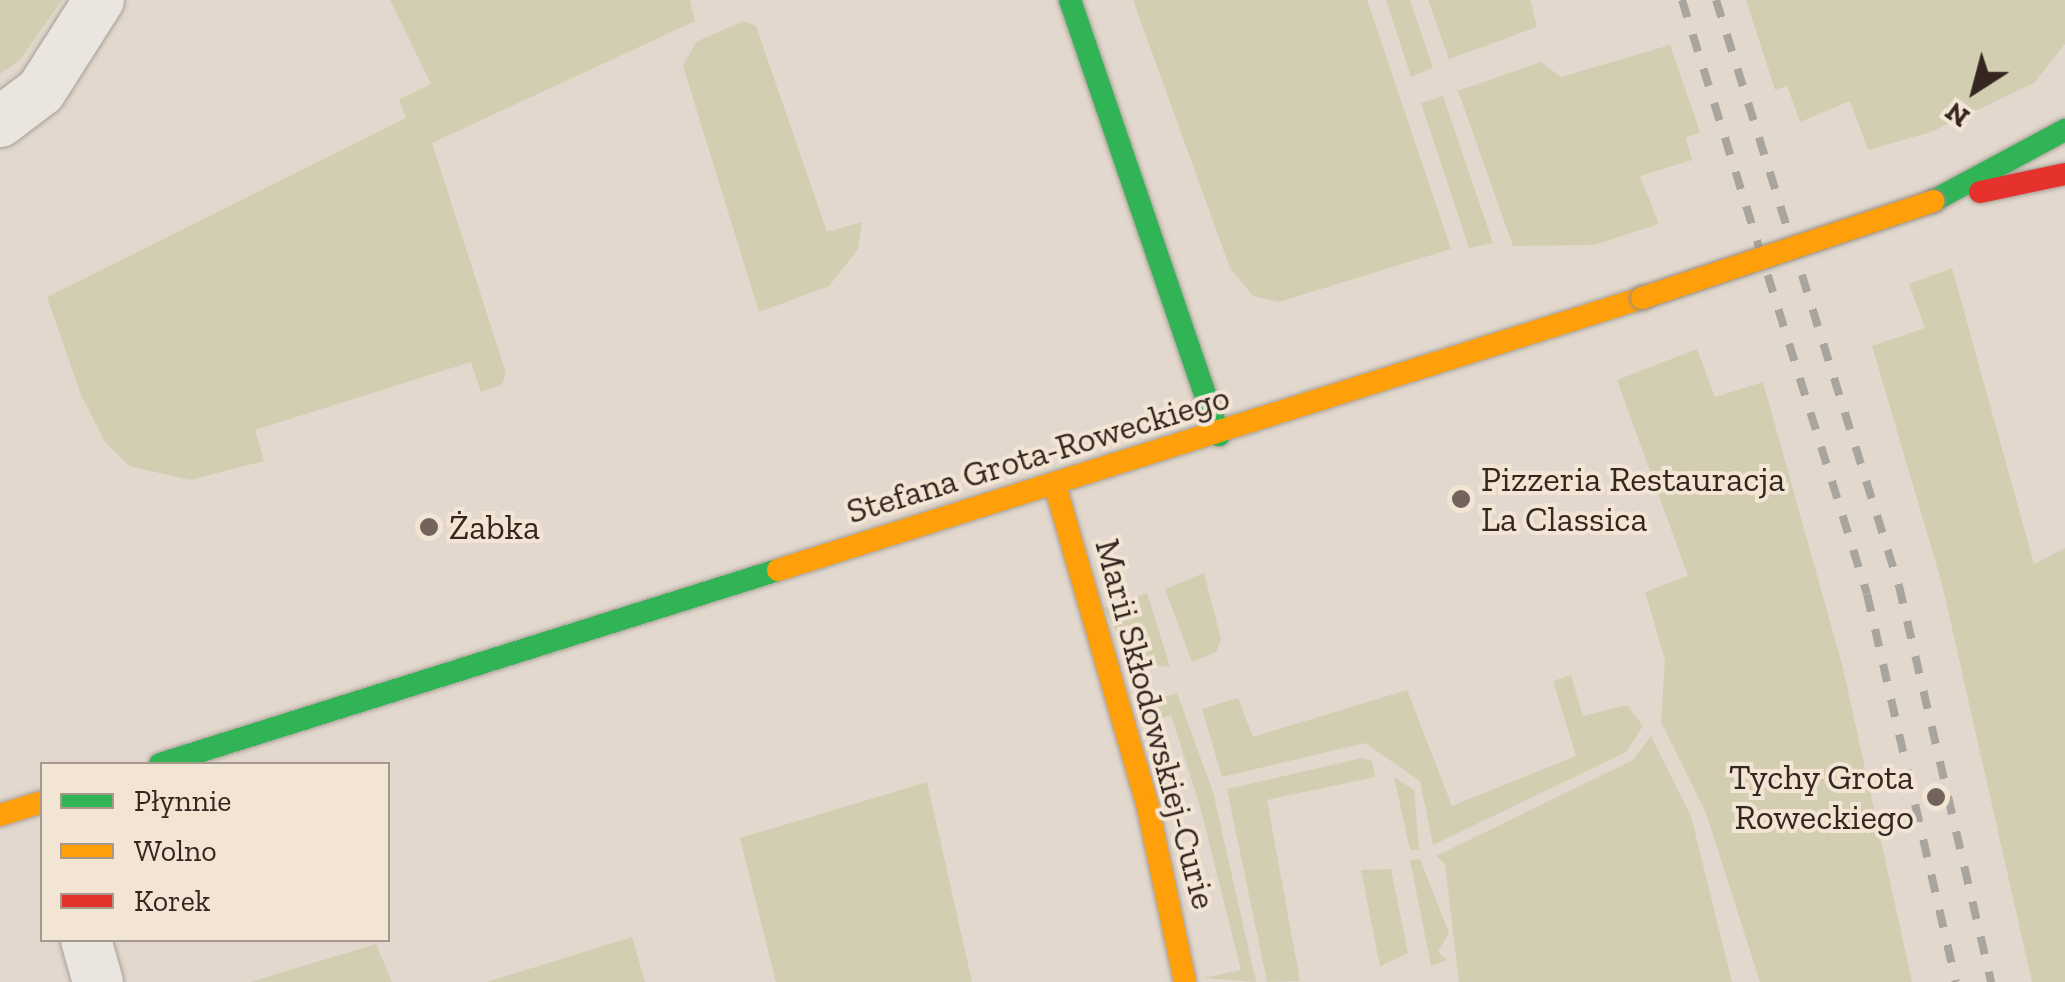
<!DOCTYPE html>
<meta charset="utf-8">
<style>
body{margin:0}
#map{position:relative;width:2065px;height:982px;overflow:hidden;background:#e2d8cd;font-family:"Zilla Slab",serif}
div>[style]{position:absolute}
.green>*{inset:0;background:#d3ceb1}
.roads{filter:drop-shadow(0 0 2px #a79e96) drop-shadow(0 0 2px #a79e96)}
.street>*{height:50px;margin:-25px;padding:0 25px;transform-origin:25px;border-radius:25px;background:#eae5df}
.fast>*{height:22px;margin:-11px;padding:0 11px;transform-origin:11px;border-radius:11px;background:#30b455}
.slow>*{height:22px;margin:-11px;padding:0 11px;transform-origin:11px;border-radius:11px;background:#ff9f0a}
.jam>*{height:22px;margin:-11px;padding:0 11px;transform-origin:11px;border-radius:11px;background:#e5322d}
.rail>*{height:8px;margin-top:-4px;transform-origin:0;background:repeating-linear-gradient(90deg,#aaa49f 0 18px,transparent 0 36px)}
.bridges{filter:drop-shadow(0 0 2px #978e86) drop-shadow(0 0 2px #978e86)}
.slow-bridge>*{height:22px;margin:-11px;padding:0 11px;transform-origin:11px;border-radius:11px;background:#ff9f0a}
.dots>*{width:28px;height:28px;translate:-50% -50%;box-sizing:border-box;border:5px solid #f2e5d4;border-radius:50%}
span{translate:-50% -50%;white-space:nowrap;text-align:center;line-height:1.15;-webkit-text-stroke:8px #f2e5d4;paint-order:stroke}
.street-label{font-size:35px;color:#35261f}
.poi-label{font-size:35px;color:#35261f}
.left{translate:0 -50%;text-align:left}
.right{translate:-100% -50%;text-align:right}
.legend{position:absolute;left:40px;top:762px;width:350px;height:180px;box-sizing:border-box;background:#f2e5d4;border:2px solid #a6998c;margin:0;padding:12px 18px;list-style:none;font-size:30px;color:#35261f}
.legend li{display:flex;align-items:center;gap:20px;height:50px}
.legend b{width:50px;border:2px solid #a6998c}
.north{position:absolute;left:1925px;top:40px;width:100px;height:100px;-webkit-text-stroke:8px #f2e5d4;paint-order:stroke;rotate:216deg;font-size:28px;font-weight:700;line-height:40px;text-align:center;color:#35261f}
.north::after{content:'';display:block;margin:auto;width:35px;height:45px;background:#35261f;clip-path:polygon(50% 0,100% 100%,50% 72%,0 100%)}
</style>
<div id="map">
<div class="green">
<div style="clip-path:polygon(0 0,62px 0,20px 60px,0 74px)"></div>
<div style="clip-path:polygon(390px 0,690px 0,695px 21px,432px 143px,506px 373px,502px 385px,481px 392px,471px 362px,255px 430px,264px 461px,190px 480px,129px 466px,105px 442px,81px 395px,47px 297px,406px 118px,399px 100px,431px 84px)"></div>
<div style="clip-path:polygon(1133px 0,1367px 0,1451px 249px,1279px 302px,1253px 296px,1230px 268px)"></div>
<div style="clip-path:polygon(1386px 0,1410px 0,1433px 68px,1411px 77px)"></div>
<div style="clip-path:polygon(1428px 0,1530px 0,1537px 27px,1449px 59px)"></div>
<div style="clip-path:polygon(1746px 0,2065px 0,2065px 44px,2034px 83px,1931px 132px,1868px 150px,1850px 101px,1800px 122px,1787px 86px,1775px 90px)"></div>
<div style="clip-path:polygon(743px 21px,756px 26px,827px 232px,862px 222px,858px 249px,829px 286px,759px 312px,683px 66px,696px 42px)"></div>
<div style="clip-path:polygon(1670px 45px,1700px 132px,1686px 138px,1692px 160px,1640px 176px,1659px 224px,1594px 245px,1513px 246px,1458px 91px,1541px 62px,1561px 77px)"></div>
<div style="clip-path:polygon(1443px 96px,1493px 243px,1469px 248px,1421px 103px)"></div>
<div style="clip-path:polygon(1952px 268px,2034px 564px,2065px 548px,2065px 982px,2032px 982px,1942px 584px,1872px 346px,1925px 328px,1909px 284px)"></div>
<div style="clip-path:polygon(1697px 349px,1715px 397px,1763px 382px,1843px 668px,1912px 982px,1760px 982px,1706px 813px,1661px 722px,1665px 660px,1645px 592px,1688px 576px,1617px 380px)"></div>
<div style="clip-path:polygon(1204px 573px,1221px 639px,1216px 652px,1192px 662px,1165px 589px)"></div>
<div style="clip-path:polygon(1147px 593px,1170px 667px,1145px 664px,1126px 650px,1104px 608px)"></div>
<div style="clip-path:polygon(1571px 675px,1583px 716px,1627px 705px,1643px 726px,1626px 752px,1433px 845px,1420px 781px,1365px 743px,1222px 777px,1202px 709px,1238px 698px,1253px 737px,1407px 690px,1452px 806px,1576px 756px,1553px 681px)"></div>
<div style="clip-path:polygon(1177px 693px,1213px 792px,1256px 982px,1203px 978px,1241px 970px,1200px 806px,1171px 715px,1141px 725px,1135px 705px)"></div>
<div style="clip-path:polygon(1651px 736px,1691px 816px,1732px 982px,1459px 982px,1445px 864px,1436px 856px,1633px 760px)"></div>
<div style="clip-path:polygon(1362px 758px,1372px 761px,1375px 777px,1267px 800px,1300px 981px,1267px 982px,1227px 789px)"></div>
<div style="clip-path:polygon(1394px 777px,1414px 790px,1419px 850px,1410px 850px)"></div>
<div style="clip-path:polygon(927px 782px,972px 982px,776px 982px,740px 838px)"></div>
<div style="clip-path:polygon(1420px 859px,1449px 933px,1438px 952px,1447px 960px,1431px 966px,1410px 860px)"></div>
<div style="clip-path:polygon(1391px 869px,1408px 953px,1380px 966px,1361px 870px)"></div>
<div style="clip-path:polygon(632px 937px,645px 982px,487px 982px)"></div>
<div style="clip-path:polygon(376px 944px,392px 982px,250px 982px)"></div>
</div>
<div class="roads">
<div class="street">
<div style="left:0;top:122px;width:51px;rotate:-37.1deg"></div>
<div style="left:41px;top:91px;width:108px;rotate:-57.5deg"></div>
<div style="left:86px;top:940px;width:44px;rotate:74.1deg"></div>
</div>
<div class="fast">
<div style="left:1070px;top:0;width:460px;rotate:71.1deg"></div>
<div style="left:1933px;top:201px;width:150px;rotate:-28.3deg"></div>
<div style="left:160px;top:764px;width:648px;rotate:-17.43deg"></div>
</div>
<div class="slow">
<div style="left:1055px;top:485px;width:336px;rotate:73.9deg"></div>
<div style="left:1148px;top:808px;width:178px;rotate:78deg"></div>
<div style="left:778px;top:570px;width:906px;rotate:-17.47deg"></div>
<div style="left:0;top:815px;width:44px;rotate:-17.2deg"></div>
</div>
<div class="jam">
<div style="left:1980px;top:192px;width:87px;rotate:-12deg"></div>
</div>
</div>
<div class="rail">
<div style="left:1682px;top:0;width:622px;rotate:72.7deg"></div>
<div style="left:1867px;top:594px;width:398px;rotate:77.1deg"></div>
<div style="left:1716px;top:0;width:614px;rotate:72.66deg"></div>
<div style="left:1899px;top:586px;width:407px;rotate:76.9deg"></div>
</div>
<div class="bridges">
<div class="slow-bridge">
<div style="left:1642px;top:298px;width:307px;rotate:-18.4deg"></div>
</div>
</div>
<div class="dots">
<div style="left:1461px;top:499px;background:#72645c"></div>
<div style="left:429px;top:527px;background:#72645c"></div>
<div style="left:1936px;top:797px;background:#72645c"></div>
</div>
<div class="street-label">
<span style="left:1038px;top:454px;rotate:-17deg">Stefana Grota-Roweckiego</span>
<span style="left:1156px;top:724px;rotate:75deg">Marii Skłodowskiej-Curie</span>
</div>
<div class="poi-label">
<span class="left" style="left:1481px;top:499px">Pizzeria Restauracja<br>La Classica</span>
<span class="left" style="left:449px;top:527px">Żabka</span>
<span class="right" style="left:1914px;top:797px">Tychy Grota<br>Roweckiego</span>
</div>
<ul class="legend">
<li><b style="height:12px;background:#30b455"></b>Płynnie</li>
<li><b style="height:12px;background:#ff9f0a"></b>Wolno</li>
<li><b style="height:12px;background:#e5322d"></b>Korek</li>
</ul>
<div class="north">N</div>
</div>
